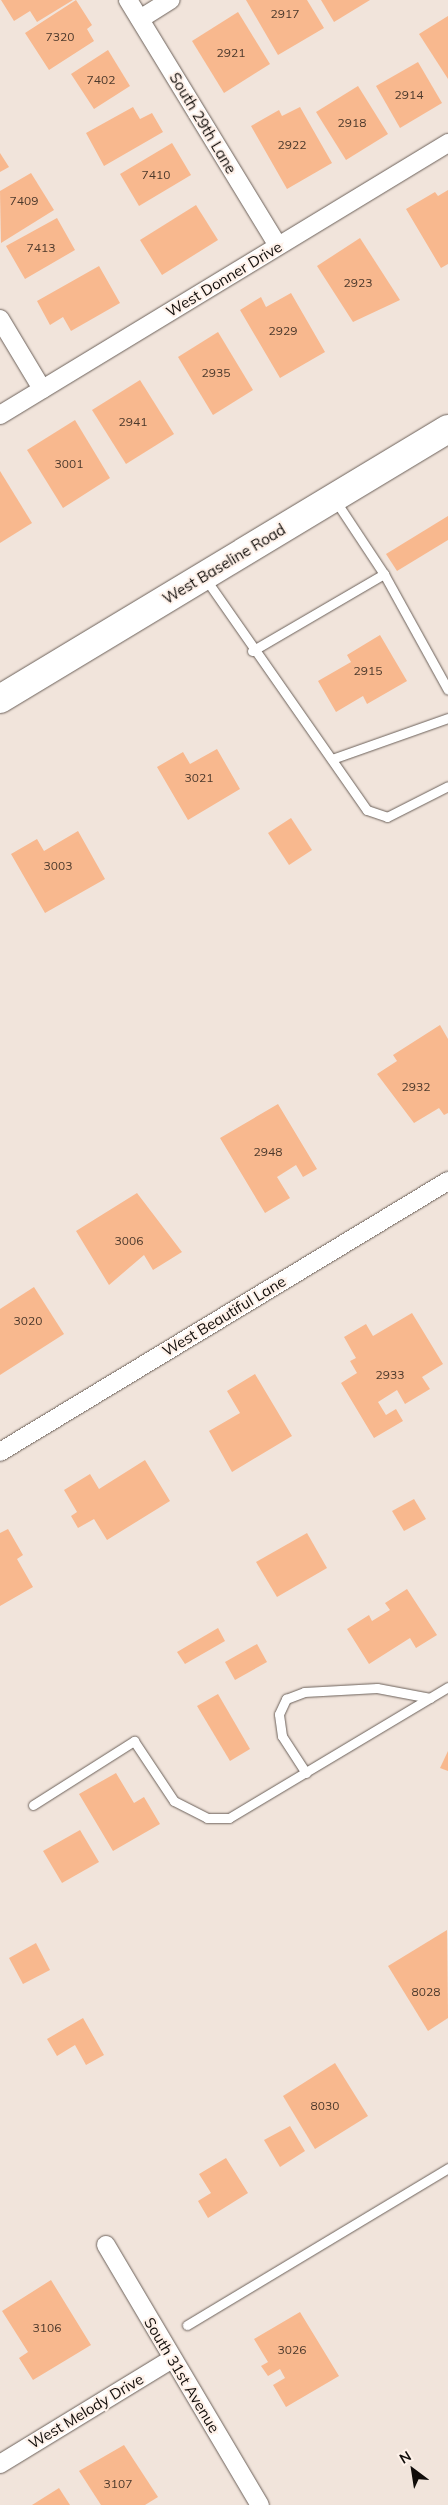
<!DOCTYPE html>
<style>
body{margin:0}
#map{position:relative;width:448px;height:2505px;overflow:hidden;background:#f1e4db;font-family:Mulish,sans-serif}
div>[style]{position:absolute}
.building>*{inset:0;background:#f8b88e}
.roads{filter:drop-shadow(0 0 1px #6c615a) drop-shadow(0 0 1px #6c615a)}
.service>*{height:9px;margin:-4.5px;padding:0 4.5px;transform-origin:4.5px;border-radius:4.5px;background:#fff}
.minor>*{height:18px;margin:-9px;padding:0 9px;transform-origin:9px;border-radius:9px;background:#fff}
.primary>*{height:28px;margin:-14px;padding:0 14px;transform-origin:14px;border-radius:14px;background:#fff}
span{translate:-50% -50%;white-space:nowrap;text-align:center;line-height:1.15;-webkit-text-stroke:4px #fef1e9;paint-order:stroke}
.number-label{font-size:12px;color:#4b382b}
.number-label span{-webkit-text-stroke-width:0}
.street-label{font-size:15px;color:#110d0a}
.north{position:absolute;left:388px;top:2445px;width:50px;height:50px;-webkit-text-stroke:4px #fef1e9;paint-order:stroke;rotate:329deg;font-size:14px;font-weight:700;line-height:20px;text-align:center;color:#110d0a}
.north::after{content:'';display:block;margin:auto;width:18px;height:22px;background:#110d0a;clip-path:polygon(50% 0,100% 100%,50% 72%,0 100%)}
</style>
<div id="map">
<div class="building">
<div style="clip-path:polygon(1px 0,73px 0,37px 22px,30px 11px,14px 21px)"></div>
<div style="clip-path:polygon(76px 0,92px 25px,87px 29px,94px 41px,49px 70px,25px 33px)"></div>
<div style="clip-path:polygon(246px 0,307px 0,324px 28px,278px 55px)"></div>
<div style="clip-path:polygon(321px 0,370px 0,334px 22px)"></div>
<div style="clip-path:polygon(238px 12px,270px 64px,224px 93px,192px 41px)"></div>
<div style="clip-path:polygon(448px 16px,448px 79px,419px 34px)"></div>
<div style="clip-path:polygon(108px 50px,130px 86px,94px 109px,71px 74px)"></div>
<div style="clip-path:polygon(418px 62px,442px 103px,400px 128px,376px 86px)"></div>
<div style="clip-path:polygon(358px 86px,388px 134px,346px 160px,316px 112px)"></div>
<div style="clip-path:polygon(133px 107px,140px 119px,152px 113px,163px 132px,104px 166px,86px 133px)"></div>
<div style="clip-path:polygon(300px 107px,332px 163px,287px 189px,251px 126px,279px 110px,282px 116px)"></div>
<div style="clip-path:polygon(172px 143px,191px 175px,139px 206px,120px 174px)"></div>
<div style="clip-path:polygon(0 153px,9px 167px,0 172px)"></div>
<div style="clip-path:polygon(31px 173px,54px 210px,1px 243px,0 191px)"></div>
<div style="clip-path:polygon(448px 190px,448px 264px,441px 268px,406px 209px,435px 192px,438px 196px)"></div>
<div style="clip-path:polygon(196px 205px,218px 240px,162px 275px,140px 240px)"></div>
<div style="clip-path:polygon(57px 218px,75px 250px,25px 279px,6px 246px)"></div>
<div style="clip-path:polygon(360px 238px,400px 300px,353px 322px,317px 266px)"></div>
<div style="clip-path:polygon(99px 266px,120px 303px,71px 331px,63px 317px,50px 325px,37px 301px)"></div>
<div style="clip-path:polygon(291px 293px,325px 352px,280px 378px,240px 310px,261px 297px,266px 307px)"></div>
<div style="clip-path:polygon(218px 332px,253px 390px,213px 415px,178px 357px)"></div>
<div style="clip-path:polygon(140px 380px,174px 434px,126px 464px,92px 410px)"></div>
<div style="clip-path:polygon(75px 420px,110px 478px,63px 508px,27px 450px)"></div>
<div style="clip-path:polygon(0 471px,32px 523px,0 543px)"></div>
<div style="clip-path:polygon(448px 516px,448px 540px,397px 571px,386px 554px)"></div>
<div style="clip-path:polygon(380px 635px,407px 681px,367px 704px,363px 696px,336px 712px,318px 681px,351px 662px,347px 655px)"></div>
<div style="clip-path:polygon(217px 749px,240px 789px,188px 820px,157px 767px,183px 752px,190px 764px)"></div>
<div style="clip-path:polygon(291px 818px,312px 850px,289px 865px,268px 833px)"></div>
<div style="clip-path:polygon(78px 831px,105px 879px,45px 913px,11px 854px,37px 839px,44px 851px)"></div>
<div style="clip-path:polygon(440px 1025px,448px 1039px,448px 1113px,444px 1115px,439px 1108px,414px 1123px,377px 1074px,397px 1061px,393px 1055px)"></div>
<div style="clip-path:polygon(278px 1104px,317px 1169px,303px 1177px,296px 1165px,277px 1177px,290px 1198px,265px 1213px,220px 1138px)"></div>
<div style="clip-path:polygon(137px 1193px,182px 1252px,153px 1270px,144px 1255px,109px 1285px,76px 1231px)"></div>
<div style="clip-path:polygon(34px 1287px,64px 1334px,0 1375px,0 1309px)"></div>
<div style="clip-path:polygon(412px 1313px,443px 1364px,422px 1377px,430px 1389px,405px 1404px,397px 1390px,378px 1402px,386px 1415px,396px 1409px,403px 1421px,374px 1438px,341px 1383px,357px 1373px,350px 1361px,356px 1358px,344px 1337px,366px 1324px,373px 1336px)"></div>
<div style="clip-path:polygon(255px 1374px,292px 1436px,232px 1472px,209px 1431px,240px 1413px,227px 1391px)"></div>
<div style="clip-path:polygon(145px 1460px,170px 1501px,107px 1540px,94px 1519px,78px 1528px,71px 1516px,77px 1512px,64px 1490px,90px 1474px,99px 1489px)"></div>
<div style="clip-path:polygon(414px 1499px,426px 1519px,404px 1531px,392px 1511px)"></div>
<div style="clip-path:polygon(8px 1529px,23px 1555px,17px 1559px,33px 1587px,0 1606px,0 1533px)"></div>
<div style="clip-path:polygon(307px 1533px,327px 1568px,277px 1597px,256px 1562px)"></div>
<div style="clip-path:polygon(407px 1589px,437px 1635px,416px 1648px,410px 1638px,369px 1664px,347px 1629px,369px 1615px,372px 1621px,390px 1610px,385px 1603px)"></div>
<div style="clip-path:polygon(218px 1628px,225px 1641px,185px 1664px,177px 1652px)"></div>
<div style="clip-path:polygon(257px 1644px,267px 1662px,235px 1680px,225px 1662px)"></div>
<div style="clip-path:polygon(218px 1694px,250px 1749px,230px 1761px,197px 1706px)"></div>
<div style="clip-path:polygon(448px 1751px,448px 1771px,440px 1768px)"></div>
<div style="clip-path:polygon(116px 1773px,134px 1803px,144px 1797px,160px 1824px,113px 1851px,79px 1794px)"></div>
<div style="clip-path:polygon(80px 1830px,99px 1862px,62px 1883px,43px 1851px)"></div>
<div style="clip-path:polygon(447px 1930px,448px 2018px,428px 2031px,388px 1966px)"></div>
<div style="clip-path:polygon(36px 1943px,50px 1970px,23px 1984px,9px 1958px)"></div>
<div style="clip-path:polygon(83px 2018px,104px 2055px,86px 2065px,75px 2045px,57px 2056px,47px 2039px)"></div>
<div style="clip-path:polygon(335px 2063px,368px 2116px,315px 2149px,283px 2096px)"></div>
<div style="clip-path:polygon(290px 2126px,305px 2151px,280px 2167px,264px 2140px)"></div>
<div style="clip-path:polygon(226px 2158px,248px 2193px,208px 2218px,198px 2201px,211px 2193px,199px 2174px)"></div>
<div style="clip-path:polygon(51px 2280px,91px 2345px,33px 2380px,19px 2358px,28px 2352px,2px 2311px)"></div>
<div style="clip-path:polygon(300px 2312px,339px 2376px,286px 2407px,273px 2385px,285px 2378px,280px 2369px,268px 2376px,261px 2366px,268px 2362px,254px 2339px)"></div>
<div style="clip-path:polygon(124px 2445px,158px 2497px,145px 2505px,101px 2505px,79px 2471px)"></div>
<div style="clip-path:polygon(59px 2488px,70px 2505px,32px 2505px)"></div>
</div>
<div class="roads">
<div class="service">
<div style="left:335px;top:500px;width:89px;rotate:56.5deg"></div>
<div style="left:384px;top:574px;width:132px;rotate:61.1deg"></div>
<div style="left:205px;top:578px;width:283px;rotate:55.1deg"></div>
<div style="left:367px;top:810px;width:21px;rotate:19deg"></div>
<div style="left:387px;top:817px;width:68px;rotate:-26.9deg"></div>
<div style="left:252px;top:651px;width:153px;rotate:-30.3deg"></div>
<div style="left:332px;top:759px;width:123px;rotate:-19.5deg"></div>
<div style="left:306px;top:1773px;width:44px;rotate:-123deg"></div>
<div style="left:282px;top:1736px;width:22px;rotate:-98deg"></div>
<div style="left:279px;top:1714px;width:17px;rotate:-65deg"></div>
<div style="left:286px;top:1699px;width:19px;rotate:-21deg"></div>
<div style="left:304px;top:1692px;width:73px;rotate:-3.1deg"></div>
<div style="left:377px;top:1688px;width:54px;rotate:10.7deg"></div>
<div style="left:33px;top:1805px;width:120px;rotate:-32.4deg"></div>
<div style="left:134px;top:1741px;width:72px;rotate:56.3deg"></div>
<div style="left:174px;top:1801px;width:37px;rotate:27deg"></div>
<div style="left:207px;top:1818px;width:22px"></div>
<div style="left:229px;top:1818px;width:255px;rotate:-30.9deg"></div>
<div style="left:187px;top:2325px;width:305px;rotate:-31deg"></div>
</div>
<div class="minor">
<div style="left:128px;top:0;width:288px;rotate:58.6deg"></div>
<div style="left:140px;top:19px;width:36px;rotate:-32deg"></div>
<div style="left:0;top:319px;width:82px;rotate:59deg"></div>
<div style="left:0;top:415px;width:524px;rotate:-31.26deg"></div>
<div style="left:0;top:1452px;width:524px;rotate:-31.17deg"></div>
<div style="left:106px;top:2245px;width:302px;rotate:59.4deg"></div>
<div style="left:0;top:2464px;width:202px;rotate:-31.4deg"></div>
</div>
<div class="primary">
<div style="left:0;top:699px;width:523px;rotate:-31.08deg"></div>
</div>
</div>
<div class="number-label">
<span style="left:285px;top:14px">2917</span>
<span style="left:60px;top:37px">7320</span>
<span style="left:231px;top:53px">2921</span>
<span style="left:101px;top:80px">7402</span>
<span style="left:409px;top:95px">2914</span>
<span style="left:352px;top:123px">2918</span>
<span style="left:292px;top:145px">2922</span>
<span style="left:156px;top:175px">7410</span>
<span style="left:24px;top:201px">7409</span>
<span style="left:41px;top:248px">7413</span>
<span style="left:358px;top:283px">2923</span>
<span style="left:283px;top:331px">2929</span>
<span style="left:216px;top:373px">2935</span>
<span style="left:133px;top:422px">2941</span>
<span style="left:69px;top:464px">3001</span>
<span style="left:368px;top:671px">2915</span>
<span style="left:199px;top:778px">3021</span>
<span style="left:58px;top:866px">3003</span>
<span style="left:416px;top:1087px">2932</span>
<span style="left:268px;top:1152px">2948</span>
<span style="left:129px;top:1241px">3006</span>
<span style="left:28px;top:1321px">3020</span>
<span style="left:390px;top:1375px">2933</span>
<span style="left:426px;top:1992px">8028</span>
<span style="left:325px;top:2106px">8030</span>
<span style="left:47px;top:2328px">3106</span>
<span style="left:292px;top:2350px">3026</span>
<span style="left:118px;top:2484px">3107</span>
</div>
<div class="street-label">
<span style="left:203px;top:123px;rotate:59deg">South 29th Lane</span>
<span style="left:224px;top:279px;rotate:-31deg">West Donner Drive</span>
<span style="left:224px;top:564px;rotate:-31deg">West Baseline Road</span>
<span style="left:224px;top:1316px;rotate:-31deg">West Beautiful Lane</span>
<span style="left:182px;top:2375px;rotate:59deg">South 31st Avenue</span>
<span style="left:86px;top:2411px;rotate:-31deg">West Melody Drive</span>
</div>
<div class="north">N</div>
</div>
